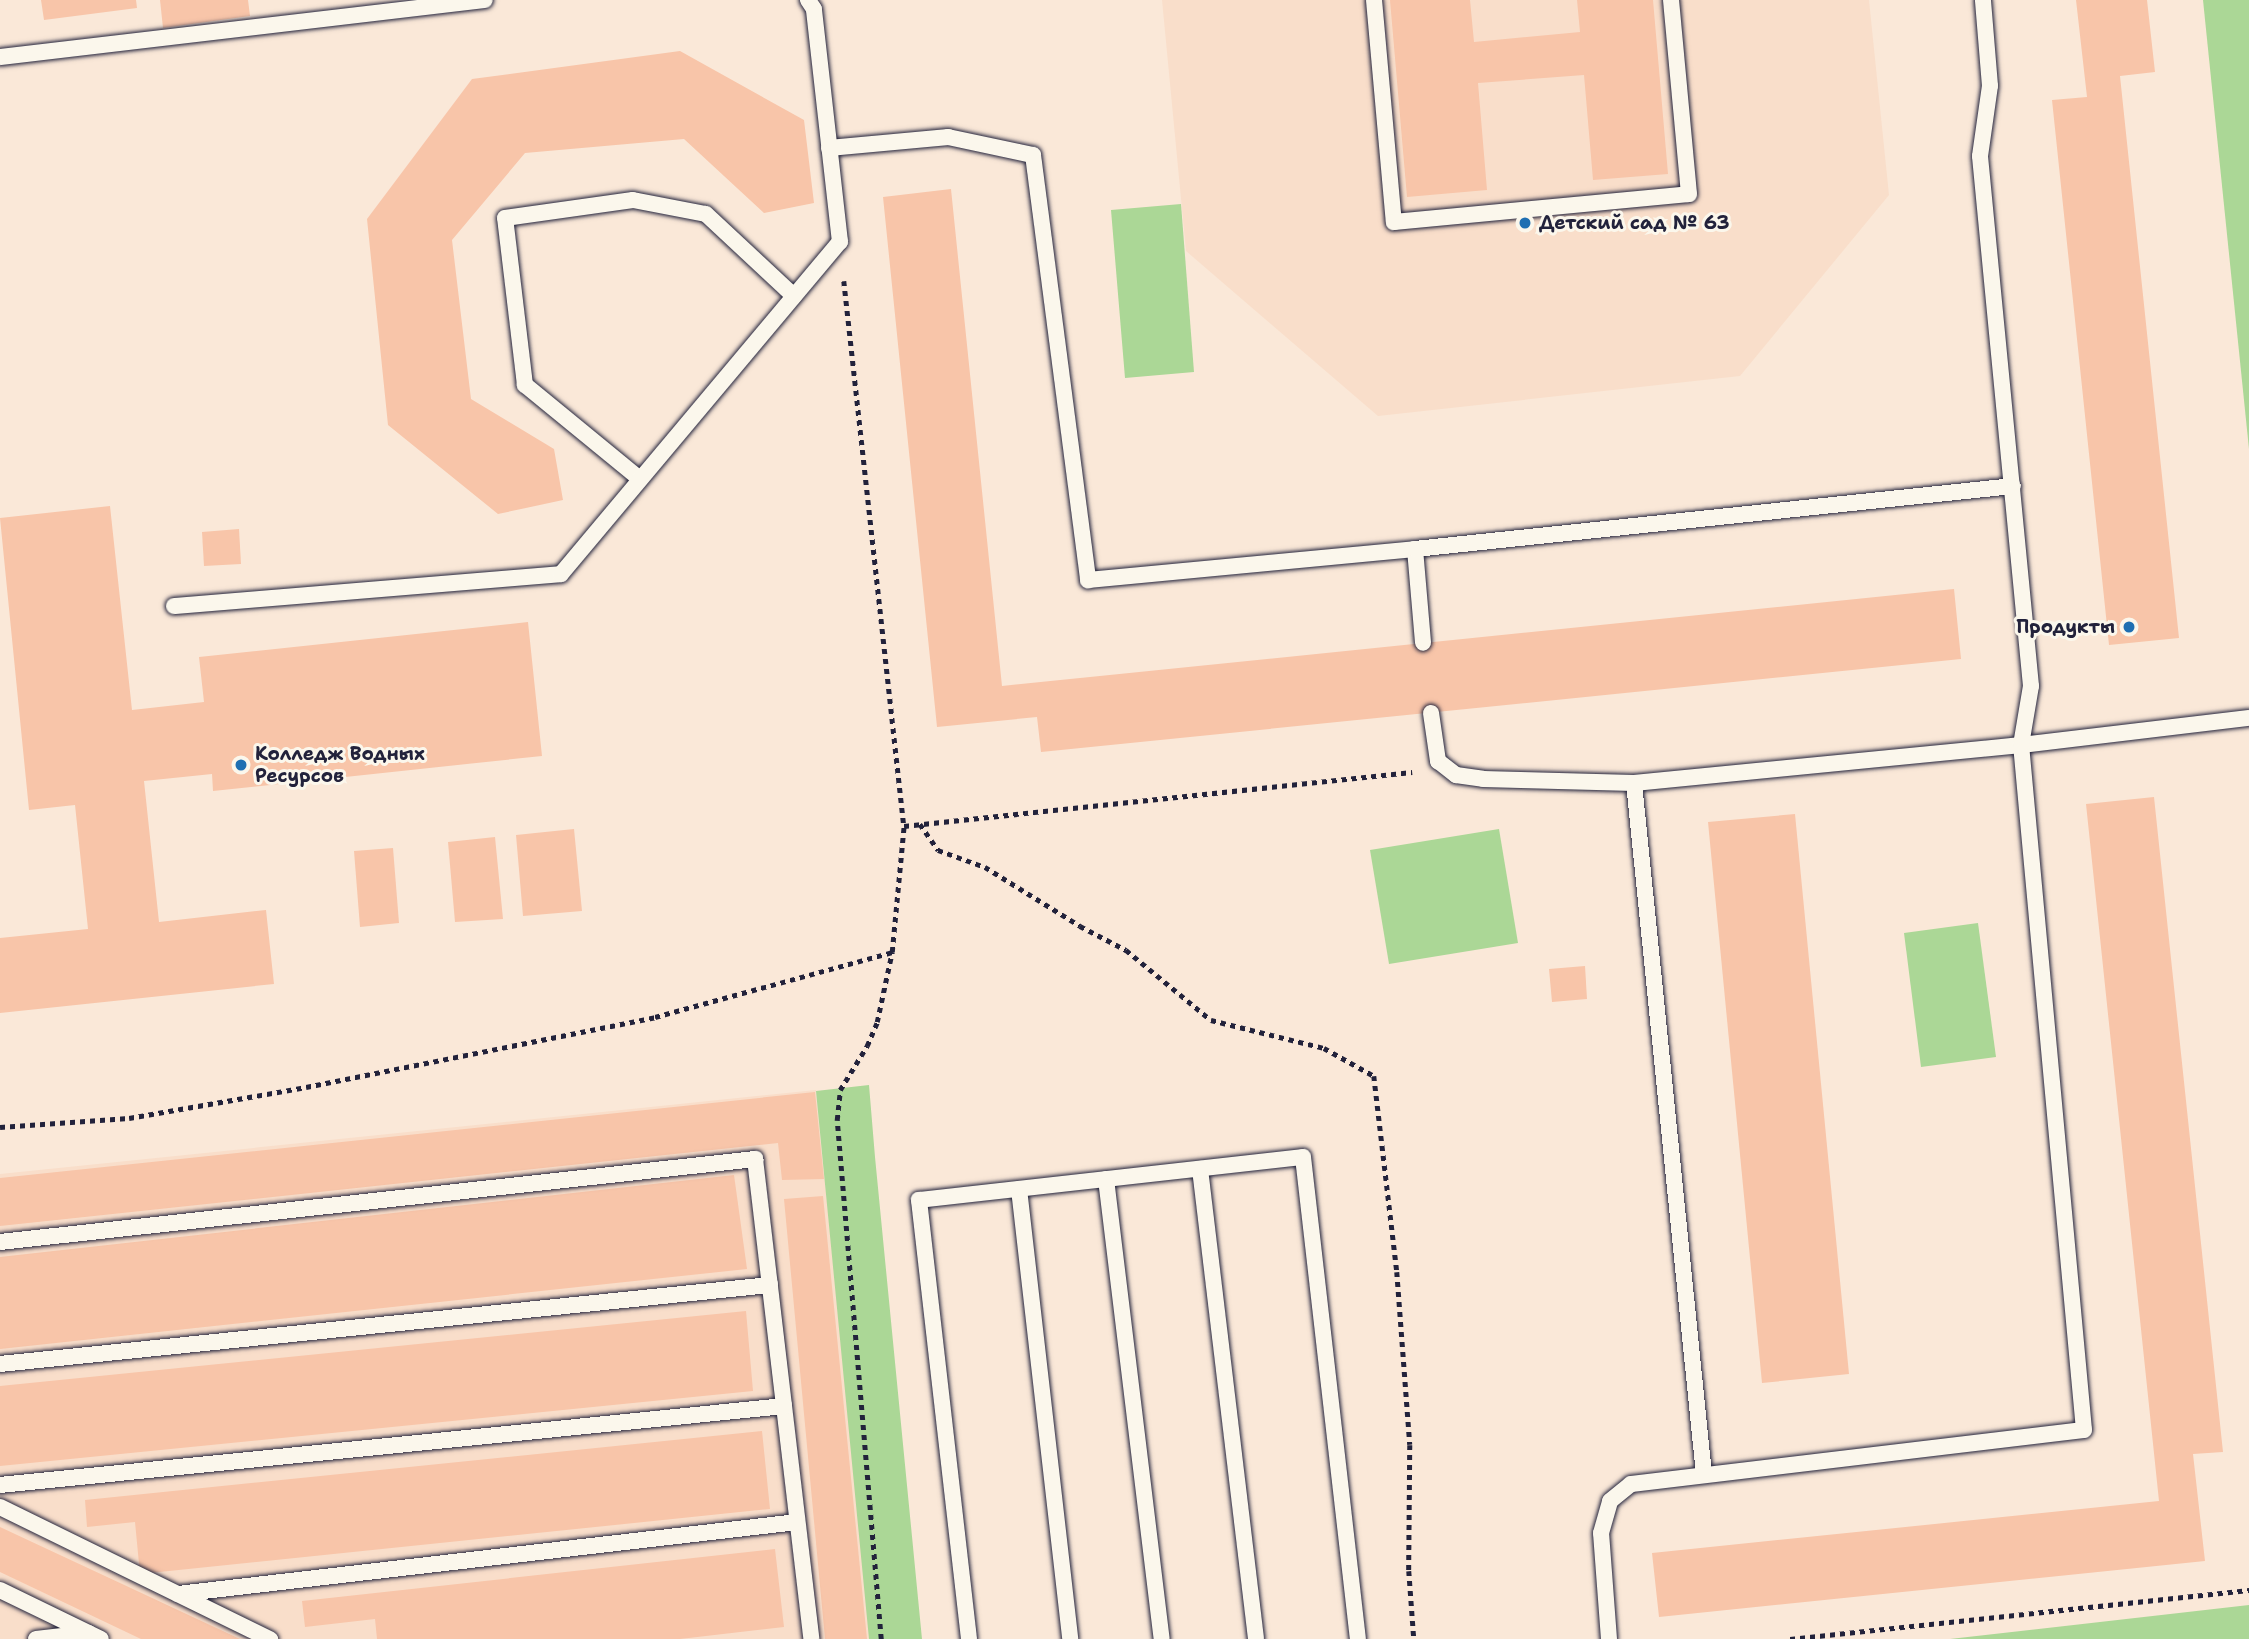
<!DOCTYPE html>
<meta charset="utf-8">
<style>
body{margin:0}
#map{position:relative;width:2249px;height:1639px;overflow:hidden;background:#fae8d8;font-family:"Shantell Sans",sans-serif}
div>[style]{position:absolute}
.built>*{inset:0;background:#f9deca}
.green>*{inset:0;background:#abd796}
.building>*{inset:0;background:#f8c5a9}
.path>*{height:4.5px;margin-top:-2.25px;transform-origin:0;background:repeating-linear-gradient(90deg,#22223b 0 5px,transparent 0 10px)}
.roads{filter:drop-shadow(0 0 2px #22223b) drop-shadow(0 0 2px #22223b)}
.service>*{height:16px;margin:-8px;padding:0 8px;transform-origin:8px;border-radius:8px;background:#fbf7ec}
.dots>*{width:19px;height:19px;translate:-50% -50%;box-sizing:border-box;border:4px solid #fbf7ec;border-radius:50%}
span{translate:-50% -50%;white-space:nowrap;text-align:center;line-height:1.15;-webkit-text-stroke:6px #fbf7ec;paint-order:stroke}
.poi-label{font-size:19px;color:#22223b;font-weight:700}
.left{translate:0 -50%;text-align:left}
.right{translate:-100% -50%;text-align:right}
</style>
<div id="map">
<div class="built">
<div style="clip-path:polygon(1162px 0,1869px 0,1889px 195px,1740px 376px,1378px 416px,1186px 251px)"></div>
<div style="clip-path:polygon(816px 1090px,870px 1639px,0 1639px,0 1174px)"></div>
</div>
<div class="green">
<div style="clip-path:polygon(2203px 0,2249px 0,2249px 449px)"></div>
<div style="clip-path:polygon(1181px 204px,1194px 372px,1125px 378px,1111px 210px)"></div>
<div style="clip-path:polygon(1499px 829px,1518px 943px,1389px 964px,1370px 850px)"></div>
<div style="clip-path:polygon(1978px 923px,1996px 1057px,1921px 1067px,1904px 933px)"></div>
<div style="clip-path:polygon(869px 1085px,875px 1157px,922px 1639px,869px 1639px,816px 1091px)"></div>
<div style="clip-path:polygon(2249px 1605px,2249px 1639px,1950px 1639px)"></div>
</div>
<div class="building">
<div style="clip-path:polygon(41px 0,136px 0,137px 8px,44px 20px)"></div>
<div style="clip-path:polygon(160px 0,248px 0,250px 16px,163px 28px)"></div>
<div style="clip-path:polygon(1390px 0,1470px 0,1474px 42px,1580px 32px,1577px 0,1653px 0,1668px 174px,1593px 180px,1584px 75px,1478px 83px,1487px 190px,1407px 197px)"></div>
<div style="clip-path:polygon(2076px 0,2147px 0,2155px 72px,2120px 76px,2179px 638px,2109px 645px,2052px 100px,2087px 97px)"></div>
<div style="clip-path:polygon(680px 51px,804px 120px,814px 203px,764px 213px,684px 139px,525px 153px,452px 240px,471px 399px,554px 449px,563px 500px,498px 514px,388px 425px,367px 219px,472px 79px)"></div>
<div style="clip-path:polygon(951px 189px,1002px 686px,1954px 589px,1961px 659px,1041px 752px,1037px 717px,937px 727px,883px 197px)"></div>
<div style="clip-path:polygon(110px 506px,132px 710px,204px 702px,199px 657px,528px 622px,542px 756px,213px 791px,212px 774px,144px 781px,159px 922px,266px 910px,274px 984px,0 1013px,0 938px,88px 929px,75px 805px,29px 810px,0 518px)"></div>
<div style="clip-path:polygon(239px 529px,241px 564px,204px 566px,202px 532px)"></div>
<div style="clip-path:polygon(2154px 797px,2223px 1452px,2193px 1454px,2205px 1561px,1659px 1617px,1652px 1553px,2159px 1501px,2086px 804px)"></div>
<div style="clip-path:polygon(1795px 814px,1849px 1374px,1762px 1383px,1708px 822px)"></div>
<div style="clip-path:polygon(574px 829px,582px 911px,523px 916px,516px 835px)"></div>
<div style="clip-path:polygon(495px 837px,503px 919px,455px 922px,448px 842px)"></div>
<div style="clip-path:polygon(393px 848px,399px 923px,360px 927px,354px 851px)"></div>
<div style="clip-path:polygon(1585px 966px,1587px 999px,1552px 1002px,1549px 969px)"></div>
<div style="clip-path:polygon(815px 1092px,824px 1179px,782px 1180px,778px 1143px,0 1226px,0 1178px)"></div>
<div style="clip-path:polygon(734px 1175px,747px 1269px,0 1349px,0 1257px)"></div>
<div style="clip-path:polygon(823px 1196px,867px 1639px,825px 1639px,784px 1199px)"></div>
<div style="clip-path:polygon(746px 1311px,753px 1391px,0 1466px,0 1386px)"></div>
<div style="clip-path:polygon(762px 1431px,770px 1509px,140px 1574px,135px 1522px,87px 1527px,85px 1500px)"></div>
<div style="clip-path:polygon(0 1527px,240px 1639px,141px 1639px,0 1572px)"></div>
<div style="clip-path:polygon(775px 1549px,784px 1627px,680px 1639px,377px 1639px,375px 1619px,305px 1627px,302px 1601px)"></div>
</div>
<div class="path">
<div style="left:844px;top:281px;width:548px;rotate:83.72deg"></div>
<div style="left:904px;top:826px;width:511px;rotate:-6.07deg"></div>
<div style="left:920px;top:824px;width:32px;rotate:55deg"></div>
<div style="left:938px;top:850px;width:50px;rotate:19.9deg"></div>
<div style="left:985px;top:867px;width:112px;rotate:31.8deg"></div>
<div style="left:1080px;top:926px;width:52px;rotate:27.6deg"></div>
<div style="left:1126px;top:950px;width:110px;rotate:39.5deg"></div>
<div style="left:1211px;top:1020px;width:116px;rotate:13.9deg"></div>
<div style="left:1324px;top:1048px;width:57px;rotate:29.2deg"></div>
<div style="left:1374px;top:1076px;width:197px;rotate:83.3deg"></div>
<div style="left:1397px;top:1272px;width:173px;rotate:85.7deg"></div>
<div style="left:1410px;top:1445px;width:126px;rotate:90.5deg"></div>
<div style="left:1409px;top:1571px;width:68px;rotate:85.8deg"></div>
<div style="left:0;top:1127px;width:129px;rotate:-4deg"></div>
<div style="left:129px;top:1118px;width:180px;rotate:-9.9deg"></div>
<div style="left:306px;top:1087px;width:356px;rotate:-11.3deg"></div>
<div style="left:655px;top:1017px;width:246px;rotate:-15.3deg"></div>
<div style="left:881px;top:1639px;width:521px;rotate:-94.85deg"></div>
<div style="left:837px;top:1120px;width:30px;rotate:-84deg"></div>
<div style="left:840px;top:1090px;width:52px;rotate:-58.5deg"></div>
<div style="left:867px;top:1046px;width:26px;rotate:-67deg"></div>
<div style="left:877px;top:1022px;width:72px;rotate:-77.9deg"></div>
<div style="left:892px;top:952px;width:127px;rotate:-84.6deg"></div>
<div style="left:1790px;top:1639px;width:462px;rotate:-6.1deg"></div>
</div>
<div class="roads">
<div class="service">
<div style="left:1374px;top:0;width:223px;rotate:84.9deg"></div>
<div style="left:1394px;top:222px;width:296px;rotate:-5.4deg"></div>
<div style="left:1689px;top:194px;width:195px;rotate:-95.3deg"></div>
<div style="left:0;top:57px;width:488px;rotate:-6.7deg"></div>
<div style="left:829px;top:148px;width:120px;rotate:-5.3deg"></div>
<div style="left:948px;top:137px;width:87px;rotate:12deg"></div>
<div style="left:1033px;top:155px;width:429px;rotate:82.6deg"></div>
<div style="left:1088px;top:580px;width:328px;rotate:-5.4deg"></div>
<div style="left:1415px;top:549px;width:94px;rotate:85.1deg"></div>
<div style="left:640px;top:479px;width:149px;rotate:-140.7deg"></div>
<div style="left:525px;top:385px;width:168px;rotate:-96.8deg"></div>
<div style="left:505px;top:218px;width:129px;rotate:-8deg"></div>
<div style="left:633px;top:200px;width:74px;rotate:10.9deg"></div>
<div style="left:706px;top:214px;width:120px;rotate:43deg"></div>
<div style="left:1415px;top:549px;width:601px;rotate:-6.01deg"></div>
<div style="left:174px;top:606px;width:388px;rotate:-4.7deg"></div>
<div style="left:561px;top:574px;width:434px;rotate:-50deg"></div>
<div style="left:840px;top:242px;width:234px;rotate:-96.4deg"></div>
<div style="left:814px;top:9px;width:11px;rotate:-124deg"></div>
<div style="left:1431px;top:713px;width:49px;rotate:81.7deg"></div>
<div style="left:1438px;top:761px;width:23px;rotate:38deg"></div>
<div style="left:1456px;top:775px;width:27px;rotate:8deg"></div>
<div style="left:1483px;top:779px;width:151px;rotate:1.5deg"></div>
<div style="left:1634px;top:783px;width:389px;rotate:-5.6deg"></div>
<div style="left:2021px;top:745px;width:230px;rotate:-6.8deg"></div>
<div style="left:1634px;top:783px;width:695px;rotate:84.22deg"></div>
<div style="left:1200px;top:1169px;width:473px;rotate:83.2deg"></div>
<div style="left:1106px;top:1179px;width:463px;rotate:83.1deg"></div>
<div style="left:1019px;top:1189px;width:453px;rotate:83.5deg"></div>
<div style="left:0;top:1242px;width:760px;rotate:-6.27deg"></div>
<div style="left:755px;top:1159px;width:483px;rotate:83.3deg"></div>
<div style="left:0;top:1364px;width:774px;rotate:-5.86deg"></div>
<div style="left:0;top:1485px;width:788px;rotate:-5.75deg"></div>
<div style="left:0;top:1507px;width:301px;rotate:26.1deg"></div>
<div style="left:0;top:1590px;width:112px;rotate:25.9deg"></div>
<div style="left:178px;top:1594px;width:623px;rotate:-6.63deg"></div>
<div style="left:36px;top:1639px;width:53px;rotate:-6.5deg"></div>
<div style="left:969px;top:1639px;width:442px;rotate:-96.5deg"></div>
<div style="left:919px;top:1200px;width:386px;rotate:-6.4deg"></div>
<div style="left:1303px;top:1157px;width:485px;rotate:83.5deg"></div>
<div style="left:1609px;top:1639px;width:106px;rotate:-94.3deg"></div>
<div style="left:1601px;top:1533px;width:33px;rotate:-74deg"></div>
<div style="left:1610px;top:1501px;width:27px;rotate:-39deg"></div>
<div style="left:1631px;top:1484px;width:456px;rotate:-6.8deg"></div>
<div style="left:2084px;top:1430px;width:688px;rotate:-95.25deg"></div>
<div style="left:2021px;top:745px;width:60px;rotate:-80.4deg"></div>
<div style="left:2031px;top:686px;width:532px;rotate:-95.5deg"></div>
<div style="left:1980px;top:156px;width:71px;rotate:-81.9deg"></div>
<div style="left:1990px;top:86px;width:86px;rotate:-94.7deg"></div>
</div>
</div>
<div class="dots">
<div style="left:1525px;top:223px;background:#1f6fb2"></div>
<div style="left:2129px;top:627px;background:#1f6fb2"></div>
<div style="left:241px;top:765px;background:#1f6fb2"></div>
</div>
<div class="poi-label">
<span class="left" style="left:1539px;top:223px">Детский сад № 63</span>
<span class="right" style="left:2115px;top:627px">Продукты</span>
<span class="left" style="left:255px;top:765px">Колледж Водных<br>Ресурсов</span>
</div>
</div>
